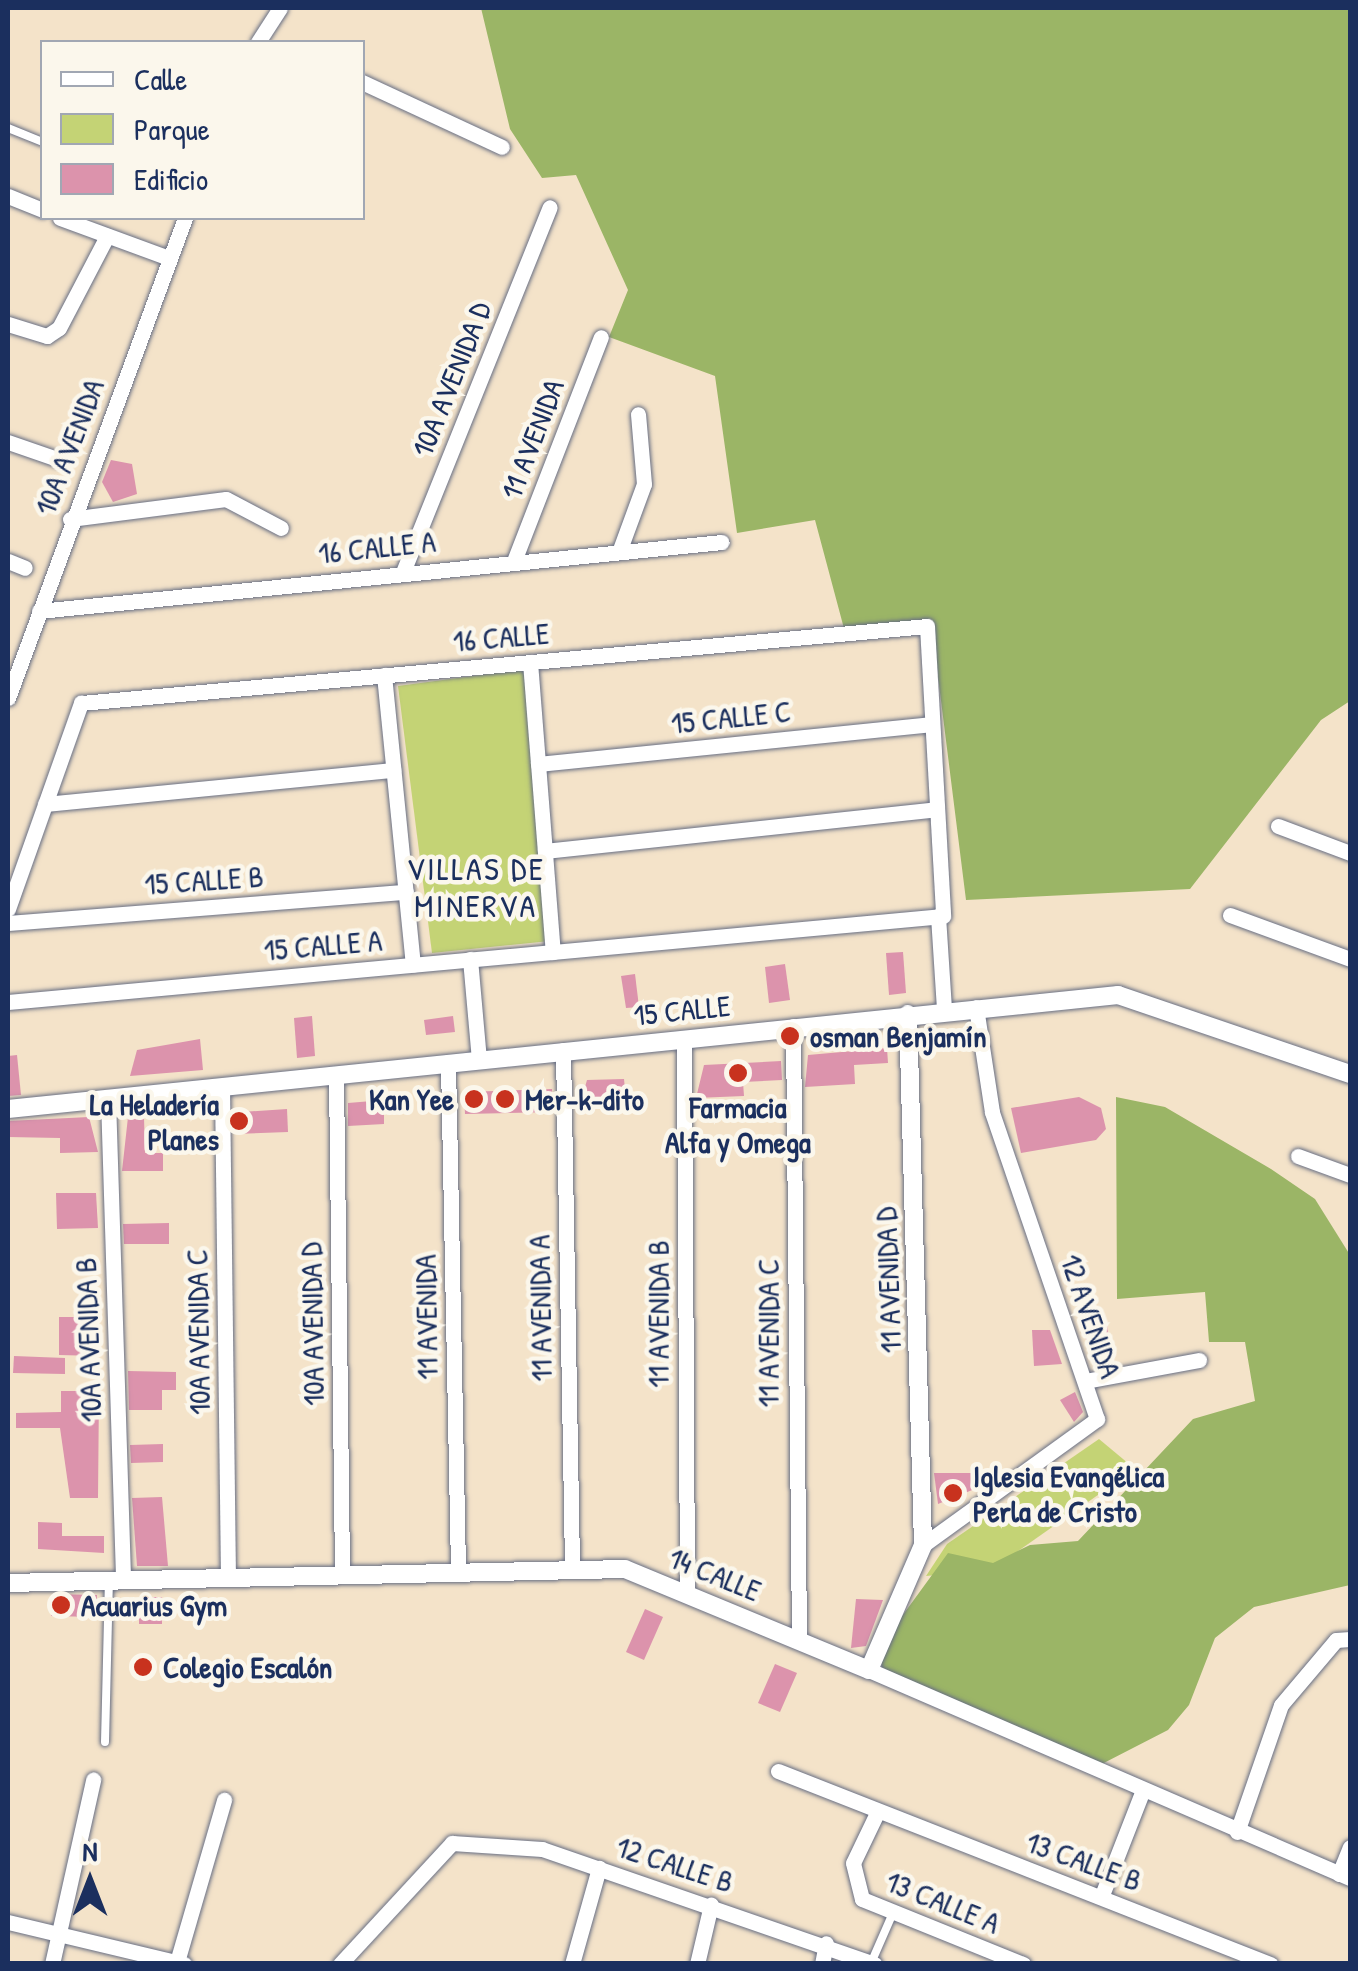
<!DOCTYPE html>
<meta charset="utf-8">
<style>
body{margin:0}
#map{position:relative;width:1358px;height:1971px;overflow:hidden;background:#f4e3c9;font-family:"Patrick Hand",sans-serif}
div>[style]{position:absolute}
.green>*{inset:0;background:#c4d375}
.forest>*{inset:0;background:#9bb566}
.building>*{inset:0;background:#dc93ac}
.roads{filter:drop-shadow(0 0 2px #676e83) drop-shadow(0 0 2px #676e83)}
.service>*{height:8px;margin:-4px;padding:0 4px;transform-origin:4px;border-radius:4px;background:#fff}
.minor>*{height:15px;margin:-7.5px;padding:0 7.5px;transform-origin:7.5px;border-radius:7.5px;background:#fff}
.tertiary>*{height:18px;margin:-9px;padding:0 9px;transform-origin:9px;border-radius:9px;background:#fff}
.dots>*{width:28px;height:28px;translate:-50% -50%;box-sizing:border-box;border:5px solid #fbf7ec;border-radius:50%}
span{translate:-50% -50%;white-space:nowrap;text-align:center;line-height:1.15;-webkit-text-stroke:9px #fbf7ec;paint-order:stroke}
.street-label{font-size:30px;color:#1b2f5e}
.poi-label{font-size:30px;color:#1b2f5e;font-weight:700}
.left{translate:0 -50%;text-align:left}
.right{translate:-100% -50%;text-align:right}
.neighbourhood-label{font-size:32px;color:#1b2f5e;letter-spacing:2.5px}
.frame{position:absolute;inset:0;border:10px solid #1b2f5e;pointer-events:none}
.legend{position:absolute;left:40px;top:40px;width:325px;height:180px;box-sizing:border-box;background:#fbf7ec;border:2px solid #a1a7b3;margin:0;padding:12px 18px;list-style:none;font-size:30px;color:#1b2f5e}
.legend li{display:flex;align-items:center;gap:20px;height:50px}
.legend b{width:50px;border:2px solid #a1a7b3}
.north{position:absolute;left:40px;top:1831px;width:100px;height:100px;-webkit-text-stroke:8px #fbf7ec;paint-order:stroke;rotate:0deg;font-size:28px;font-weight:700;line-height:40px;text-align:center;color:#1b2f5e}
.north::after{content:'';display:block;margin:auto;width:35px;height:45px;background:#1b2f5e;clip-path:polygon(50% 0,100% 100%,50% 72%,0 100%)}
</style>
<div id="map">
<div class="green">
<div style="clip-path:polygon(524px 669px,550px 941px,432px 953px,398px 686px)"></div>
<div style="clip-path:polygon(1099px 1439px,1135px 1469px,991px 1570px,926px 1576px,947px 1544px)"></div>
</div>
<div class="forest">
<div style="clip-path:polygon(481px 8px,1350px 8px,1350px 701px,1321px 720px,1190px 889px,966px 900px,931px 621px,846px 636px,815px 520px,737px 533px,715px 376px,609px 337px,628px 290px,576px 175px,542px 178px,510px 129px)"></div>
<div style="clip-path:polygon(1116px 1097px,1165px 1107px,1271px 1169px,1315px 1199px,1350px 1255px,1350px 1585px,1254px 1607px,1215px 1638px,1189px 1705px,1168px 1730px,1096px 1767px,882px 1670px,881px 1645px,948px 1553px,993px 1563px,1030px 1545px,1078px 1541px,1193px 1419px,1255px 1401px,1245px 1342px,1209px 1342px,1205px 1292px,1117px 1299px)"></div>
</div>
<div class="building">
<div style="clip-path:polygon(111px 460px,132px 464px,137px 494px,113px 502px,102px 482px)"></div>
<div style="clip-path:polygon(903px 952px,906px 993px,889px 995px,886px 953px)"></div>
<div style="clip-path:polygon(785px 964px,790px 1000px,769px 1003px,765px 967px)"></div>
<div style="clip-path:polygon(635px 974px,639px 1007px,626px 1008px,621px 976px)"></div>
<div style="clip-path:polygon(312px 1016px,315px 1056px,297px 1058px,294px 1018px)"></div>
<div style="clip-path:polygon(453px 1016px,455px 1032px,426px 1035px,424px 1020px)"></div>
<div style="clip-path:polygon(200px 1039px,203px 1070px,130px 1076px,137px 1050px)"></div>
<div style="clip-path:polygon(887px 1048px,888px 1063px,854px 1065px,855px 1084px,805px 1087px,808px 1055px)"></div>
<div style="clip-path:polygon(17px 1055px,21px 1095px,8px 1096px,8px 1056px)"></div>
<div style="clip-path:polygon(781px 1061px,782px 1080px,743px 1082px,744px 1096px,696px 1098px,704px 1065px)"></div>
<div style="clip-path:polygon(624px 1079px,626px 1099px,581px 1101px,587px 1080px)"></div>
<div style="clip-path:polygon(552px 1089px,553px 1112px,465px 1114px,464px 1092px)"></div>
<div style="clip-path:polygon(1079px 1097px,1101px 1108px,1106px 1129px,1096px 1140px,1021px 1153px,1011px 1108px)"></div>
<div style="clip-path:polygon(384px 1100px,384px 1124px,348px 1126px,348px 1103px)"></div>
<div style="clip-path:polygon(287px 1109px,288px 1132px,234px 1134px,241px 1112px)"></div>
<div style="clip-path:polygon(89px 1117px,98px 1152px,60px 1153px,60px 1138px,8px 1137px,8px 1121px)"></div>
<div style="clip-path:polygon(128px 1117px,144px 1117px,145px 1153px,163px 1153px,163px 1171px,122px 1171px)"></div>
<div style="clip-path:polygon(56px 1193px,96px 1193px,98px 1228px,57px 1229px)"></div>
<div style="clip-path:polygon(169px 1223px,169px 1244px,124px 1244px,123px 1224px)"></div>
<div style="clip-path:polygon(59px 1317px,98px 1317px,98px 1356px,59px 1355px)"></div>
<div style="clip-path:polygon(1107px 1325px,1113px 1364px,1098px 1365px,1081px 1329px)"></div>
<div style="clip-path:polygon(1032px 1330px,1050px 1330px,1062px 1364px,1034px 1366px)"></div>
<div style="clip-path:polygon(14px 1356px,65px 1358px,65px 1374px,13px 1373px)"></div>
<div style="clip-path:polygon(128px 1371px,176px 1372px,176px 1390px,162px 1390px,162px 1410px,129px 1410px)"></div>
<div style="clip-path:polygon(61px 1391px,99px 1391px,98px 1498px,70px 1498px,60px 1428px,16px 1428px,16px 1413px,61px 1412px)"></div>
<div style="clip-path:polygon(1075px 1392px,1083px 1412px,1074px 1422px,1060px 1400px)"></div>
<div style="clip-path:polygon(163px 1444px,163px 1462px,131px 1463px,130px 1445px)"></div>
<div style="clip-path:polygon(934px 1473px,981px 1473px,982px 1486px,938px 1504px)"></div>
<div style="clip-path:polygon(162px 1497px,168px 1566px,137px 1566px,132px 1498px)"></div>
<div style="clip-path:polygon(38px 1522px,62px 1523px,62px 1536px,104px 1536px,104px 1553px,38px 1549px)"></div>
<div style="clip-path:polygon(52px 1594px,97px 1595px,96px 1617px,51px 1616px)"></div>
<div style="clip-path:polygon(139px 1597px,162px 1597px,162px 1624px,139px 1624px)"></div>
<div style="clip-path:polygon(856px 1599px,883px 1600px,866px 1646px,851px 1648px)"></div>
<div style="clip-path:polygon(645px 1609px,663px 1617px,644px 1660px,626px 1652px)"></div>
<div style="clip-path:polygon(775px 1664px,797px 1673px,780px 1712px,758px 1703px)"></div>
</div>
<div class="roads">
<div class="service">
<div style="left:8px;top:128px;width:37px;rotate:22deg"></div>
<div style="left:105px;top:1742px;width:161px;rotate:-88.6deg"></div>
<div style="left:872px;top:1961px;width:52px;rotate:-66.4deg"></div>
</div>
<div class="minor">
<div style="left:258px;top:42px;width:40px;rotate:-57.1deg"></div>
<div style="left:362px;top:82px;width:154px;rotate:24.9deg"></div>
<div style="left:8px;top:196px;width:37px;rotate:22deg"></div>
<div style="left:60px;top:218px;width:116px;rotate:20.2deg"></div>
<div style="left:8px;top:324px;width:41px;rotate:17.1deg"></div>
<div style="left:47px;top:336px;width:14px;rotate:-34deg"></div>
<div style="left:59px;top:328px;width:104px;rotate:-62.4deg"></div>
<div style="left:8px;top:442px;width:52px;rotate:19.1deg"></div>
<div style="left:70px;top:519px;width:157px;rotate:-7.3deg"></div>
<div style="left:226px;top:499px;width:62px;rotate:27.8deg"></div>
<div style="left:619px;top:552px;width:72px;rotate:-69.8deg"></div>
<div style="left:644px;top:484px;width:70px;rotate:-94.9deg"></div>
<div style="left:8px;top:561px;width:18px;rotate:22deg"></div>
<div style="left:514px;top:561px;width:240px;rotate:-68.8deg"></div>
<div style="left:403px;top:572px;width:393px;rotate:-68.1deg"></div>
<div style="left:39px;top:611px;width:686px;rotate:-5.77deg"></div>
<div style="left:530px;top:662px;width:291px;rotate:85.5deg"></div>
<div style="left:384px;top:675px;width:291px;rotate:84.3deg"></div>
<div style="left:8px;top:698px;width:512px;rotate:-69.76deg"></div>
<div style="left:538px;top:764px;width:394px;rotate:-5.8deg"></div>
<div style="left:45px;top:804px;width:350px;rotate:-5.6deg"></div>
<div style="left:1278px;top:826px;width:77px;rotate:20.6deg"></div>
<div style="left:545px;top:851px;width:393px;rotate:-6.1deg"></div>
<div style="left:8px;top:909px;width:219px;rotate:-70.5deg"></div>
<div style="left:81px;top:703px;width:849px;rotate:-5.2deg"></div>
<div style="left:927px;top:626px;width:290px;rotate:86.8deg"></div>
<div style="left:943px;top:916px;width:939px;rotate:174.74deg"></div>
<div style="left:1230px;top:915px;width:128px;rotate:20.1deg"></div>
<div style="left:938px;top:916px;width:94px;rotate:86.3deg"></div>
<div style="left:8px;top:923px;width:399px;rotate:-4.5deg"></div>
<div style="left:470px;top:959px;width:100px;rotate:84.9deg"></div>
<div style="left:793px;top:1026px;width:613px;rotate:89.44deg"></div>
<div style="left:684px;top:1038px;width:553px;rotate:89.69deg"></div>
<div style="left:563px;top:1050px;width:515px;rotate:89deg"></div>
<div style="left:448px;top:1062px;width:509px;rotate:88.87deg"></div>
<div style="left:336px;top:1074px;width:500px;rotate:89.31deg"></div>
<div style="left:222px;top:1087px;width:490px;rotate:89.3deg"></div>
<div style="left:108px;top:1099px;width:481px;rotate:88.2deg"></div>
<div style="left:1298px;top:1156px;width:55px;rotate:20.1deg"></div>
<div style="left:1085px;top:1381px;width:116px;rotate:-10.4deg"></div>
<div style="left:923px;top:1545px;width:215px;rotate:-35.9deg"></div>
<div style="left:1097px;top:1419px;width:324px;rotate:-108.9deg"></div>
<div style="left:992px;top:1112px;width:106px;rotate:-98.7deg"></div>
<div style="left:869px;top:1670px;width:524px;rotate:23.39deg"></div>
<div style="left:778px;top:1771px;width:529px;rotate:21.42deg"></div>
<div style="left:876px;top:1815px;width:53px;rotate:115.6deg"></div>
<div style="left:853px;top:1863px;width:37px;rotate:76deg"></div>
<div style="left:862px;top:1899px;width:174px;rotate:22deg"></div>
<div style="left:1237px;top:1832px;width:134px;rotate:-70.9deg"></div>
<div style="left:1281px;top:1705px;width:85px;rotate:-49.8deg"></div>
<div style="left:1336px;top:1640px;width:14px;rotate:-4deg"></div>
<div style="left:1339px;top:1874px;width:29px;rotate:-68deg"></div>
<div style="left:1102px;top:1895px;width:113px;rotate:-68.7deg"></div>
<div style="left:8px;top:1922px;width:181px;rotate:13.4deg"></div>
<div style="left:177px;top:1962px;width:169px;rotate:-73.8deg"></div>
<div style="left:52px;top:1964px;width:189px;rotate:-77.4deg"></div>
<div style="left:340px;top:1964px;width:165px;rotate:-47.2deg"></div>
<div style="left:452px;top:1843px;width:90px;rotate:3.8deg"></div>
<div style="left:542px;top:1849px;width:352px;rotate:19.1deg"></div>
<div style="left:572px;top:1964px;width:100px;rotate:-74.3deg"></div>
<div style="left:697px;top:1964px;width:61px;rotate:-76.7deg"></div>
<div style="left:822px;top:1964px;width:21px;rotate:-79deg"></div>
</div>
<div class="tertiary">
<div style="left:8px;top:1109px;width:1116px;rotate:-5.86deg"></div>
<div style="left:1118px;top:995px;width:245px;rotate:18.8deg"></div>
<div style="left:8px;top:1583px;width:617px;rotate:-1.3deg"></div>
<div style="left:625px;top:1569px;width:264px;rotate:22.5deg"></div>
<div style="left:869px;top:1670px;width:136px;rotate:-66.6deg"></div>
<div style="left:923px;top:1545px;width:531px;rotate:-91.62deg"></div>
</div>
</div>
<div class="dots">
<div style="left:790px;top:1036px;background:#c8321e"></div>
<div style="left:738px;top:1073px;background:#c8321e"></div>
<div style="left:474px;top:1099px;background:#c8321e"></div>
<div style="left:505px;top:1099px;background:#c8321e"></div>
<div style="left:239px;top:1121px;background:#c8321e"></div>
<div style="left:953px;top:1493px;background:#c8321e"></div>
<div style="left:61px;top:1605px;background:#c8321e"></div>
<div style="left:143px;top:1667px;background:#c8321e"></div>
</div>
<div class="street-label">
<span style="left:451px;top:379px;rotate:-68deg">10A AVENIDA D</span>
<span style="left:532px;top:439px;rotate:-69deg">11 AVENIDA</span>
<span style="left:69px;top:447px;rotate:-69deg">10A AVENIDA</span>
<span style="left:377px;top:547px;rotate:-6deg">16 CALLE A</span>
<span style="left:501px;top:637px;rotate:-5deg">16 CALLE</span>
<span style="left:731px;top:717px;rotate:-6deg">15 CALLE C</span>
<span style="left:204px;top:880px;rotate:-4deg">15 CALLE B</span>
<span style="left:323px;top:945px;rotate:-5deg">15 CALLE A</span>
<span style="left:682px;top:1010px;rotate:-6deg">15 CALLE</span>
<span style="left:888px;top:1280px;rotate:-92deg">11 AVENIDA D</span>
<span style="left:540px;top:1308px;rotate:-91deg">11 AVENIDA A</span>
<span style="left:658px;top:1314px;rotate:-90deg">11 AVENIDA B</span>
<span style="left:1091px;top:1316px;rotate:71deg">12 AVENIDA</span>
<span style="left:426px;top:1317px;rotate:-91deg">11 AVENIDA</span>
<span style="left:312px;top:1324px;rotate:-91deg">10A AVENIDA D</span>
<span style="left:198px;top:1332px;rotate:-91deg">10A AVENIDA C</span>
<span style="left:768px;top:1333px;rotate:-90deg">11 AVENIDA C</span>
<span style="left:88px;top:1340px;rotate:-92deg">10A AVENIDA B</span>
<span style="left:715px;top:1574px;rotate:22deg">14 CALLE</span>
<span style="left:1084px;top:1861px;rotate:20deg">13 CALLE B</span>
<span style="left:675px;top:1864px;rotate:18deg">12 CALLE B</span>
<span style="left:943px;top:1902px;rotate:22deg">13 CALLE A</span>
</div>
<div class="poi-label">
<span class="left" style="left:810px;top:1036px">osman Benjamín</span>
<span class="right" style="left:454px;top:1099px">Kan Yee</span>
<span class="left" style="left:525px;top:1099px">Mer-k-dito</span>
<span class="right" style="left:219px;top:1121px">La Heladería<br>Planes</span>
<span style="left:738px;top:1124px">Farmacia<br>Alfa y Omega</span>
<span class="left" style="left:973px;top:1493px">Iglesia Evangélica<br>Perla de Cristo</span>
<span class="left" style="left:81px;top:1605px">Acuarius Gym</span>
<span class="left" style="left:163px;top:1667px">Colegio Escalón</span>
</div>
<div class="neighbourhood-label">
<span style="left:476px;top:888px">VILLAS DE<br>MINERVA</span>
</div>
<div class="frame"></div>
<ul class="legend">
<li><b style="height:12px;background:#fff"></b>Calle</li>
<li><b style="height:28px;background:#c4d375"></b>Parque</li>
<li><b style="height:28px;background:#dc93ac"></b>Edificio</li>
</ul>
<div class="north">N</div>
</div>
